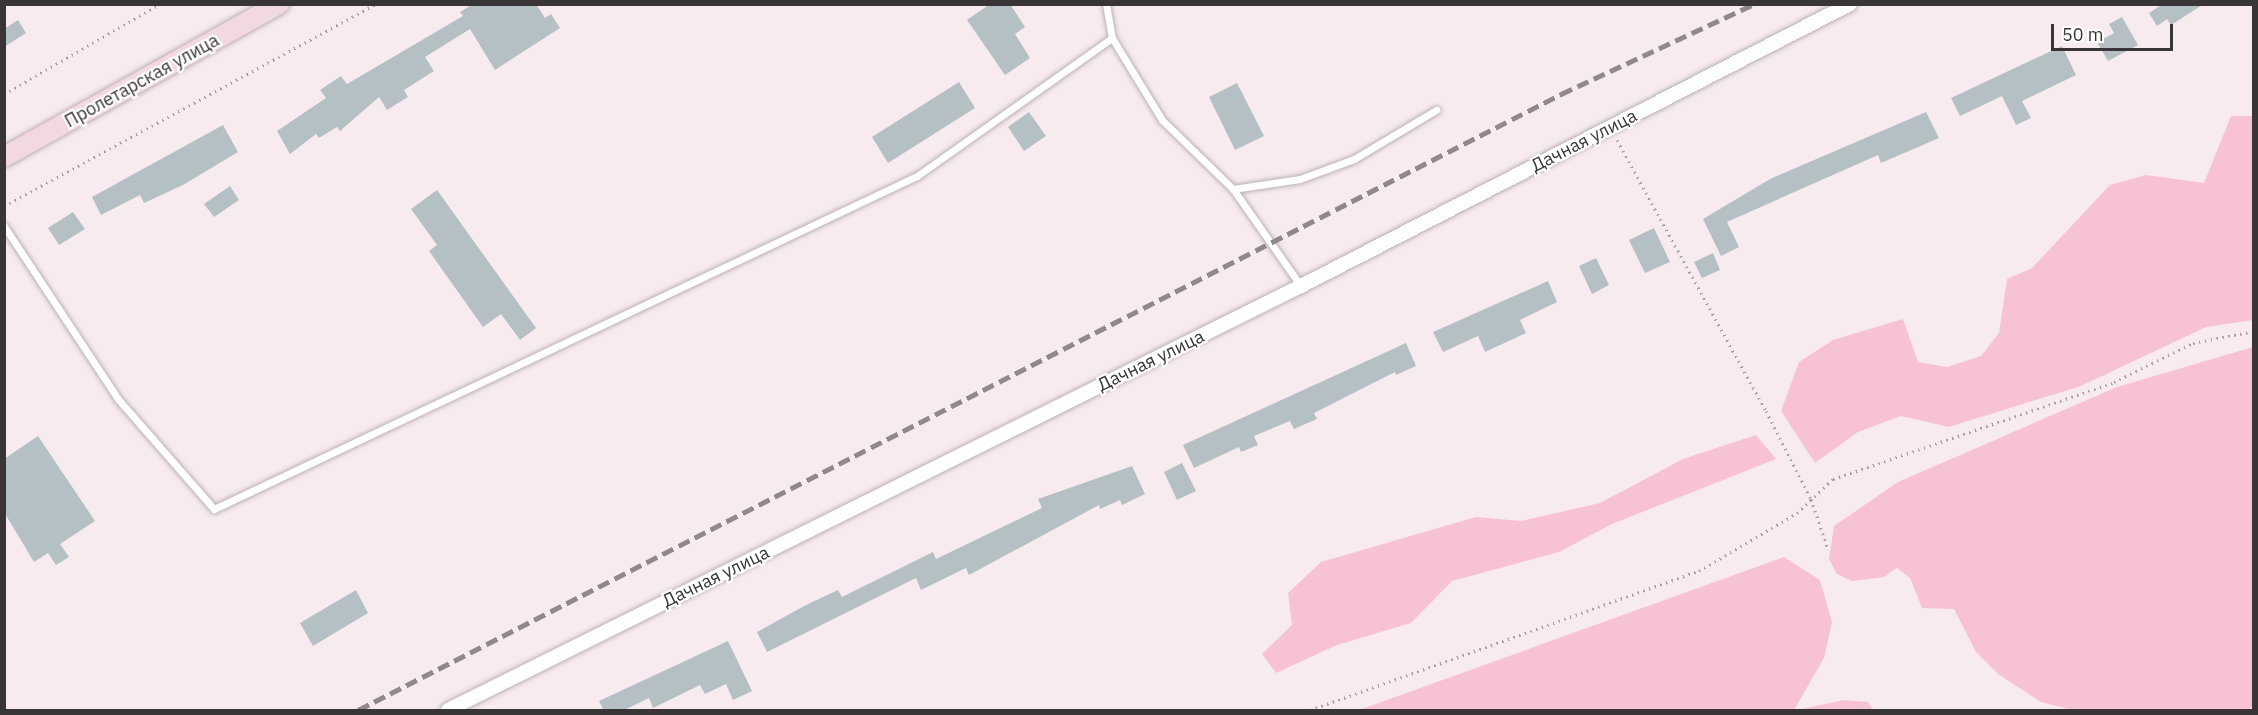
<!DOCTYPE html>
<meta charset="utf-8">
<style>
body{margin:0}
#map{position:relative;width:2258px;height:715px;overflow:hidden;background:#f7ebef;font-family:"IBM Plex Sans",sans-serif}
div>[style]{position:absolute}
.green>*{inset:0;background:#f8c2d5}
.building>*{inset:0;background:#b5c0c5}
.path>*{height:3px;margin-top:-1.5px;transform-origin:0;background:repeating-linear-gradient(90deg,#a9a0a3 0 1.5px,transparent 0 6px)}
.roads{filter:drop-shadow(0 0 2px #bdb1b5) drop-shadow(0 0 2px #bdb1b5)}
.lane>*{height:7px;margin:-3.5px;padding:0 3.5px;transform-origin:3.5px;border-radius:3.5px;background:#fff}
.street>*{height:14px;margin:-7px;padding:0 7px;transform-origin:7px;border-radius:7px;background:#fff}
.secondary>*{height:20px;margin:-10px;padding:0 10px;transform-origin:10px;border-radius:10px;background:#f2d8e2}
.rail>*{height:4.5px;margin-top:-2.25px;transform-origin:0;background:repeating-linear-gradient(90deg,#90888b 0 12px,transparent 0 18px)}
span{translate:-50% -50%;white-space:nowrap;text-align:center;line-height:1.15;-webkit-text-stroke:4.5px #fff;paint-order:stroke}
.street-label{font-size:18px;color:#393536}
.frame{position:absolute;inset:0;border:6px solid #393536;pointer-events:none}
.scale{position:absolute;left:2051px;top:24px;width:122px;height:27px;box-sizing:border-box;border:3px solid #393536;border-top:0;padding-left:8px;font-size:18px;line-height:21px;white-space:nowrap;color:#393536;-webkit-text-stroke:4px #fff;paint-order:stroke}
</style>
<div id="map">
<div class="green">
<div style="clip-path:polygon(2231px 116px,2253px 116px,2253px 320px,2206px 327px,2081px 386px,1949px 427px,1901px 416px,1858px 432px,1815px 463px,1781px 411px,1799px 362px,1833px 340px,1903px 319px,1918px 362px,1947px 367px,1981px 356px,1999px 333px,2007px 279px,2032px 268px,2110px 185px,2146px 175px,2204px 183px)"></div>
<div style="clip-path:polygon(2253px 347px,2254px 706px,2248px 710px,2072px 710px,2041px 702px,1998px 674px,1976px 652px,1954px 609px,1922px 608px,1910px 578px,1897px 568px,1884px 577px,1852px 581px,1837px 574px,1829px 559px,1834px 526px,1898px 482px,2117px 387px)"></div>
<div style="clip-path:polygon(1756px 435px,1776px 459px,1612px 524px,1559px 552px,1452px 581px,1411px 623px,1337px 645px,1276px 673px,1262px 654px,1292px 625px,1288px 593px,1321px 562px,1476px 517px,1521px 521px,1600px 503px,1683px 459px)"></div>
<div style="clip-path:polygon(1784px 557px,1820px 580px,1832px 622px,1824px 658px,1794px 710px,1359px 710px)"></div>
<div style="clip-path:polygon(1844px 700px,1868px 702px,1873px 710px,1797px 710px)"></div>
</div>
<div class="building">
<div style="clip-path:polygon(473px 4px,536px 4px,545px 18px,551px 14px,560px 28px,495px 70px,470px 29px,425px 57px,434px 71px,404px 90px,408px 97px,387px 110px,379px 97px,340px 131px,337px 127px,319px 138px,316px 134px,290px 154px,277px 131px,326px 98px,320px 90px,341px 76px,347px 84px,463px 16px,460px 12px)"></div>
<div style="clip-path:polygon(990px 4px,1010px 4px,1025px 27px,1015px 34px,1030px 58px,1005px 75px,967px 20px)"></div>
<div style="clip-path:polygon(2163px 4px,2204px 4px,2171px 25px,2167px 19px,2157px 26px,2149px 13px)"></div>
<div style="clip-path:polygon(2122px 17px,2138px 45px,2108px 61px,2097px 42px,2114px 33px,2109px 24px)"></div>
<div style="clip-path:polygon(18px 20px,26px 33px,4px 47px,4px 29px)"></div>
<div style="clip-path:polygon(2062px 46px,2076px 75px,2022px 101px,2031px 118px,2016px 125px,2002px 96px,1960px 116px,1951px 98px)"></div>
<div style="clip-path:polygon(959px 82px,975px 108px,888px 163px,872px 137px)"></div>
<div style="clip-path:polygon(1237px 83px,1264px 136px,1235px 150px,1209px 97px)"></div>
<div style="clip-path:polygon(1029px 112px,1046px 136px,1024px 151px,1008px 127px)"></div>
<div style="clip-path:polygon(1926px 112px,1939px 138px,1881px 163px,1878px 155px,1727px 222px,1739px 247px,1721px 256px,1703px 219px,1770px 179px)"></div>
<div style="clip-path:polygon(223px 125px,238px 152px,183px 185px,144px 203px,140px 195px,101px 215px,92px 197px)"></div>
<div style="clip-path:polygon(230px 186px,239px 200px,214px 217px,204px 204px)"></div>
<div style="clip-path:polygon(437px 190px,536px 328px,520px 340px,501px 314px,483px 327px,429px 251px,437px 245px,411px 209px)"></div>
<div style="clip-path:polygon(73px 212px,85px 229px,59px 245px,48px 228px)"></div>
<div style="clip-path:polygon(1654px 228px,1670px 262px,1645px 273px,1629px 240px)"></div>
<div style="clip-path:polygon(1713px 253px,1720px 270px,1702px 278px,1694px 262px)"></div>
<div style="clip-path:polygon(1596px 258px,1609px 285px,1592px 294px,1579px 266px)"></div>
<div style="clip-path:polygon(1548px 281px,1557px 302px,1520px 320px,1526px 333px,1485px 352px,1478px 336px,1443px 352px,1433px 332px)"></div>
<div style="clip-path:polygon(1406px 343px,1416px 366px,1396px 375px,1395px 372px,1314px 413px,1317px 419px,1294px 429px,1290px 421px,1254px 436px,1258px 445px,1241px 452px,1239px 447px,1194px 468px,1183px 445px)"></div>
<div style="clip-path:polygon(38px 436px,95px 521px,60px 544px,69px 557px,56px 565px,48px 553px,34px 562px,4px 512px,4px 459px)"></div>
<div style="clip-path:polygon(1182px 463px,1196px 491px,1177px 500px,1164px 472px)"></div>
<div style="clip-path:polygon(1132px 466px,1145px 494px,1122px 505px,1120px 500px,1100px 509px,1099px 505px,969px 575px,966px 568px,921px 590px,916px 578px,767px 652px,757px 632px,806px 605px,838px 590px,842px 597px,933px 552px,936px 559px,1042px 508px,1038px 499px)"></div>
<div style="clip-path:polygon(356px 590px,368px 613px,313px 646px,300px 623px)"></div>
<div style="clip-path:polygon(728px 641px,752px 691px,733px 700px,726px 684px,705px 694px,700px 685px,653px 708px,649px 698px,622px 711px,604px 711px,599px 701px)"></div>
</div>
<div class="path">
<div style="left:4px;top:94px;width:180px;rotate:-30deg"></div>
<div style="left:1617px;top:140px;width:309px;rotate:61.2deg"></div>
<div style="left:1766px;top:411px;width:99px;rotate:62.9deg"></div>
<div style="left:1811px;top:499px;width:53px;rotate:71.2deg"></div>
<div style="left:4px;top:206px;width:423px;rotate:-28.5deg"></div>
<div style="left:1310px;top:710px;width:413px;rotate:-19.7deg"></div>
<div style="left:1699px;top:571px;width:114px;rotate:-30.6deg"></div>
<div style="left:1797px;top:513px;width:50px;rotate:-43.4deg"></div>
<div style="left:1833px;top:479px;width:297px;rotate:-19deg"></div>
<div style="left:2114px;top:382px;width:88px;rotate:-26.3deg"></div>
<div style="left:2193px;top:343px;width:62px;rotate:-11.1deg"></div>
</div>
<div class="roads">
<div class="lane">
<div style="left:1112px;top:38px;width:96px;rotate:58.6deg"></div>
<div style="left:1162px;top:120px;width:99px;rotate:44.2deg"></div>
<div style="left:1233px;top:189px;width:118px;rotate:55deg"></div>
<div style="left:1233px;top:189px;width:68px;rotate:-8.5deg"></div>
<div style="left:1300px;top:179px;width:58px;rotate:-20.3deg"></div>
<div style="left:1354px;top:159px;width:96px;rotate:-30.9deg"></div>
<div style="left:4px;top:226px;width:207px;rotate:56.6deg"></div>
<div style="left:118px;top:399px;width:146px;rotate:48.9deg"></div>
<div style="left:214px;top:509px;width:778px;rotate:-25.35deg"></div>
<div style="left:917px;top:176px;width:239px;rotate:-35.3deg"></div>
<div style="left:1112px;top:38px;width:35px;rotate:-100deg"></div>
</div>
<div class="street">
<div style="left:448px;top:710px;width:953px;rotate:-26.43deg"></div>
<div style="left:1301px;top:286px;width:617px;rotate:-27.19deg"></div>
</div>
<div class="secondary">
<div style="left:4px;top:157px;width:315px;rotate:-29.1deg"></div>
</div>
</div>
<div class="rail">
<div style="left:358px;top:710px;width:1352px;rotate:-27.11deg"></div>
<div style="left:1561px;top:94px;width:213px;rotate:-25deg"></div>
</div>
<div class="street-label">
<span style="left:142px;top:81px;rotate:-29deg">Пролетарская улица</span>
<span style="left:1584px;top:141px;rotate:-27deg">Дачная улица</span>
<span style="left:1151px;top:361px;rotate:-26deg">Дачная улица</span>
<span style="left:716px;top:577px;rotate:-26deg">Дачная улица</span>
</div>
<div class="frame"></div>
<div class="scale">50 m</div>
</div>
